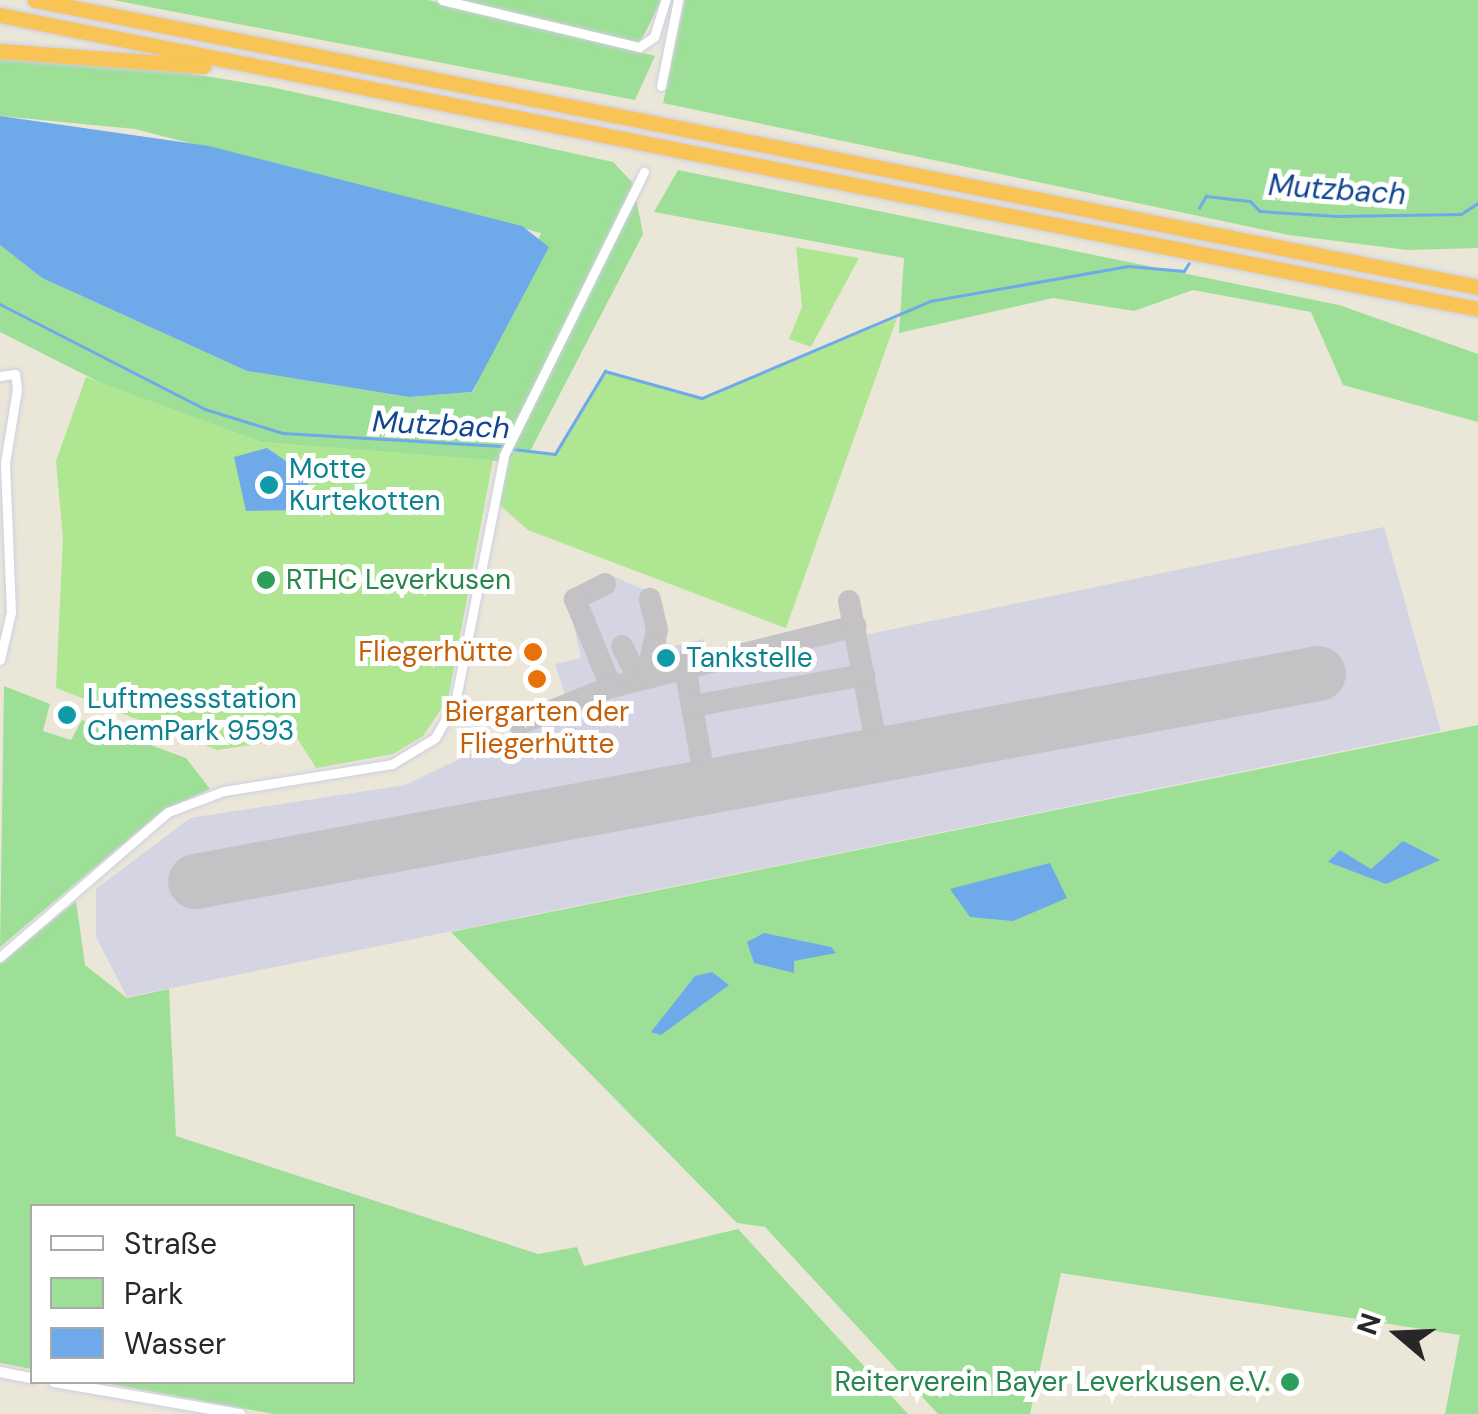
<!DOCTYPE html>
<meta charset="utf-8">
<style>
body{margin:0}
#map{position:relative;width:1478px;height:1414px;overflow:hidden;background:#eae7d9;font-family:"DM Sans",sans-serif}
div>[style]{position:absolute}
.airport>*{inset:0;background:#d5d4e2}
.green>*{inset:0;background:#9ddf96}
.pitch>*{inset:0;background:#aee692}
.water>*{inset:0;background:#6eaaea}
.stream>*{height:2.5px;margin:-1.25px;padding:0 1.25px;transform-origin:1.25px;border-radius:1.25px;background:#6eaaea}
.taxiway>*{height:22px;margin:-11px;padding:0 11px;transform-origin:11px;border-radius:11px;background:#c4c2c5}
.runway>*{height:55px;margin:-27.5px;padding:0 27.5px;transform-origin:27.5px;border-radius:27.5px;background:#c4c2c5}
.roads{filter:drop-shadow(0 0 2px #cfcee0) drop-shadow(0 0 2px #cfcee0)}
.minor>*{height:9px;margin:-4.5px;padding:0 4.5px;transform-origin:4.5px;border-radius:4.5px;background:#fff}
.tertiary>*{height:10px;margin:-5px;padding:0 5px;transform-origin:5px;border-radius:5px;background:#fff}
.motorway>*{height:15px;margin:-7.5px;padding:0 7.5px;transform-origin:7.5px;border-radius:7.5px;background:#f8c455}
.dots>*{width:28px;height:28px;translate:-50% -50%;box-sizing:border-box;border:5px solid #fff;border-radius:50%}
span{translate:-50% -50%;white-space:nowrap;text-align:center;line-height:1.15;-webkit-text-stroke:10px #fff;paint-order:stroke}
.culture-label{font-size:28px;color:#0d838f}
.left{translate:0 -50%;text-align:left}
.leisure-label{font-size:28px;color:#27864d}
.right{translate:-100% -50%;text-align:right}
.food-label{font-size:28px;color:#c56008}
.water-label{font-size:30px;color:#114691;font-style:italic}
.legend{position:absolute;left:30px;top:1204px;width:325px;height:180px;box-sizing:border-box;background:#fff;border:2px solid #a9a9a9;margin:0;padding:12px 18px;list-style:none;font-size:30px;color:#272727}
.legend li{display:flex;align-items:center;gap:20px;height:50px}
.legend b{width:50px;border:2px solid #a9a9a9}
.north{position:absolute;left:1348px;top:1284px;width:100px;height:100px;-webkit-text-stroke:8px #fff;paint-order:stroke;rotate:289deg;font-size:28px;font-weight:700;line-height:40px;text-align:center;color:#272727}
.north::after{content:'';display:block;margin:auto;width:35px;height:45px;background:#272727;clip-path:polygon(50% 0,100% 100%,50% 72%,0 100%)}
</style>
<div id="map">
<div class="airport">
<div style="clip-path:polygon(1384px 527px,1441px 731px,127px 997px,96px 937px,96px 889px,190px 818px,405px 785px,569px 707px,555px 664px,581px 658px,567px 595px,608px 574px,655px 594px,668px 647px,704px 639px,710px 667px)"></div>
</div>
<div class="green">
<div style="clip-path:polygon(113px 0,428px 0,655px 56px,635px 100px)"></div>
<div style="clip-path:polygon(457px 0,662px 0,639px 44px)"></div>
<div style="clip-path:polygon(685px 0,1478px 0,1478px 248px,1407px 250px,1289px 235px,663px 103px)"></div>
<div style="clip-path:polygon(0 57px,127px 63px,271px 87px,613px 162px,633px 183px,643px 234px,524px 463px,261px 442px,103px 384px,0 332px,0 245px,42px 278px,247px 371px,409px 397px,473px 392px,541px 233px,135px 129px,0 116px)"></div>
<div style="clip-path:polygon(678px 170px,1339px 305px,1478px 354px,1478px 422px,1343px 385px,1311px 312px,1193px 290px,1134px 311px,1053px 298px,899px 333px,904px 258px,654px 212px)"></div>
<div style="clip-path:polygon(4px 686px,50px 704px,43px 731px,71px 740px,82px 720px,186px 758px,210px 789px,162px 811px,0 947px)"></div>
<div style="clip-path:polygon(1478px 725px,1478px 1414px,1445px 1414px,1460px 1335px,1061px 1273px,1030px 1414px,938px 1414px,765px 1227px,737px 1223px,451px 932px)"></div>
<div style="clip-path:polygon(76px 901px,85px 965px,127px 998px,169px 989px,176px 1136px,538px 1254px,577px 1247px,584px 1266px,738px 1229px,908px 1414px,274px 1414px,100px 1382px,352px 1382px,352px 1206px,32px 1206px,32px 1369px,0 1363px,0 964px)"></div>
</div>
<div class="pitch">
<div style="clip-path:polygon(796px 247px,859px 258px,811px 347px,789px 339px,802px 307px)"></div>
<div style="clip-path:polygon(897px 318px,786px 628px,528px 530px,495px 501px,514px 450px,555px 454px,605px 371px,702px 398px)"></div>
<div style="clip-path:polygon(86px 377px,261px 442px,493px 460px,448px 699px,423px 736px,393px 754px,316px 768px,297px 738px,217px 750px,56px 688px,63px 538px,56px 461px)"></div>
</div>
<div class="water">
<div style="clip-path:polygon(0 116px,209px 146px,522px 226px,549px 247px,472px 392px,409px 397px,247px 371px,42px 278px,0 245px)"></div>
<div style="clip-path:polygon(267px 448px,309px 477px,304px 510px,246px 511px,234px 457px)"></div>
<div style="clip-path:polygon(1403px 841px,1440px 860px,1386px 884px,1328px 862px,1340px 850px,1371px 869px)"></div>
<div style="clip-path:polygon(1050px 863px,1067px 898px,1013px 921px,970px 917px,950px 889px)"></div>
<div style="clip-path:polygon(764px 933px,831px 947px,836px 953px,794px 961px,794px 973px,754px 963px,747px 942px)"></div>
<div style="clip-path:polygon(712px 972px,729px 985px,661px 1035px,651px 1032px,695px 976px)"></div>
</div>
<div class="stream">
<div style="left:1199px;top:208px;width:14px;rotate:-60deg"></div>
<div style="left:1206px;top:196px;width:44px;rotate:6.5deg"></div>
<div style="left:1250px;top:201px;width:14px;rotate:45deg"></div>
<div style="left:1260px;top:211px;width:76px;rotate:3.8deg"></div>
<div style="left:1336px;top:216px;width:125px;rotate:-0.9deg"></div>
<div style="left:1461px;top:214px;width:20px;rotate:-33deg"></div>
<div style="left:0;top:304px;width:230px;rotate:27.1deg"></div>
<div style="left:205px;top:409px;width:82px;rotate:17.1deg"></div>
<div style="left:283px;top:433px;width:222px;rotate:3.4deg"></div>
<div style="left:513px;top:449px;width:42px;rotate:6.8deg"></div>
<div style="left:555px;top:454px;width:97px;rotate:-58.9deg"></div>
<div style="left:605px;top:371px;width:101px;rotate:15.6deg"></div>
<div style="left:702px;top:398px;width:248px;rotate:-23deg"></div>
<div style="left:930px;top:301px;width:201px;rotate:-10deg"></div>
<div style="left:1128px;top:266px;width:56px;rotate:5.1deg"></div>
<div style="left:1184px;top:271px;width:9px;rotate:-58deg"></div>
</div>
<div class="taxiway">
<div style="left:605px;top:584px;width:34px;rotate:153deg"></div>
<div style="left:575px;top:599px;width:95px;rotate:67.8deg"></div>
<div style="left:611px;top:687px;width:252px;rotate:-14deg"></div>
<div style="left:849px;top:601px;width:155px;rotate:79.2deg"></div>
<div style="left:622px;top:646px;width:35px;rotate:63deg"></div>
<div style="left:684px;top:662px;width:125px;rotate:79.9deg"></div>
<div style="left:647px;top:674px;width:45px;rotate:-77.2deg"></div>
<div style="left:657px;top:630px;width:32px;rotate:-103deg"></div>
<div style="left:693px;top:706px;width:174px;rotate:-10.3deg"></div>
<div style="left:519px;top:724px;width:99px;rotate:-21.9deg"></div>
</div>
<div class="runway">
<div style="left:195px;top:881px;width:1142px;rotate:-10.49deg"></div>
</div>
<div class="roads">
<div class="minor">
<div style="left:442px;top:0;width:203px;rotate:13.4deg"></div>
<div style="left:639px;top:47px;width:18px;rotate:-34deg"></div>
<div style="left:654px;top:37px;width:39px;rotate:-73deg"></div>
<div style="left:661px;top:86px;width:88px;rotate:-78.8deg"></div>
<div style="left:0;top:376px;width:15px;rotate:-8deg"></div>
<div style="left:15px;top:374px;width:15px;rotate:82deg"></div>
<div style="left:17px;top:389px;width:75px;rotate:99.2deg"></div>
<div style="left:5px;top:463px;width:149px;rotate:87.7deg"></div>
<div style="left:11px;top:612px;width:49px;rotate:102.9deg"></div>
<div style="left:0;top:957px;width:222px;rotate:-40.8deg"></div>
<div style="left:168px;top:812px;width:60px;rotate:-20.6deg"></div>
<div style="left:224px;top:791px;width:170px;rotate:-9.1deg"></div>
<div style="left:392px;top:764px;width:50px;rotate:-31.2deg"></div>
<div style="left:435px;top:738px;width:40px;rotate:-60.3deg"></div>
<div style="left:455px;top:703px;width:253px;rotate:-78.8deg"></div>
<div style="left:504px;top:455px;width:316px;rotate:-63.7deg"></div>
</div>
<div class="tertiary">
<div style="left:0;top:1372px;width:33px;rotate:11deg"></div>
<div style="left:54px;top:1382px;width:189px;rotate:9.8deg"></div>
</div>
<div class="motorway">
<div style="left:35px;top:0;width:1471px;rotate:11.25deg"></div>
<div style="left:0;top:15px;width:1507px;rotate:11.25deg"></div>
<div style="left:0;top:51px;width:204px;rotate:4.2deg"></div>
</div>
</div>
<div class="dots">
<div style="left:269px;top:485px;background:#0f9aa8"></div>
<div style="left:266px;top:580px;background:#2e9e5b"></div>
<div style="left:533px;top:652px;background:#e8710a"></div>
<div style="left:666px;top:658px;background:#0f9aa8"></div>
<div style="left:537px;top:679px;background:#e8710a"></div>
<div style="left:67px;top:715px;background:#0f9aa8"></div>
<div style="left:1290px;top:1382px;background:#2e9e5b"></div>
</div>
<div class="culture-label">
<span class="left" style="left:289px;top:485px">Motte<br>Kurtekotten</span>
<span class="left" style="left:686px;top:658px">Tankstelle</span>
<span class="left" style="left:87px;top:715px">Luftmessstation<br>ChemPark 9593</span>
</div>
<div class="leisure-label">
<span class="left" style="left:286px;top:580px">RTHC Leverkusen</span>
<span class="right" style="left:1270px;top:1382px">Reiterverein Bayer Leverkusen e.V.</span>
</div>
<div class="food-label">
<span class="right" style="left:513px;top:652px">Fliegerhütte</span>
<span style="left:537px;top:728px">Biergarten der<br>Fliegerhütte</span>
</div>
<div class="water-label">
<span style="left:1337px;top:190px;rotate:4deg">Mutzbach</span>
<span style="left:441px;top:425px;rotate:3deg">Mutzbach</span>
</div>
<ul class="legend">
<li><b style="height:12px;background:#fff"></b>Straße</li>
<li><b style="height:28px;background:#9ddf96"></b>Park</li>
<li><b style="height:28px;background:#6eaaea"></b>Wasser</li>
</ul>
<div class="north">N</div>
</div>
